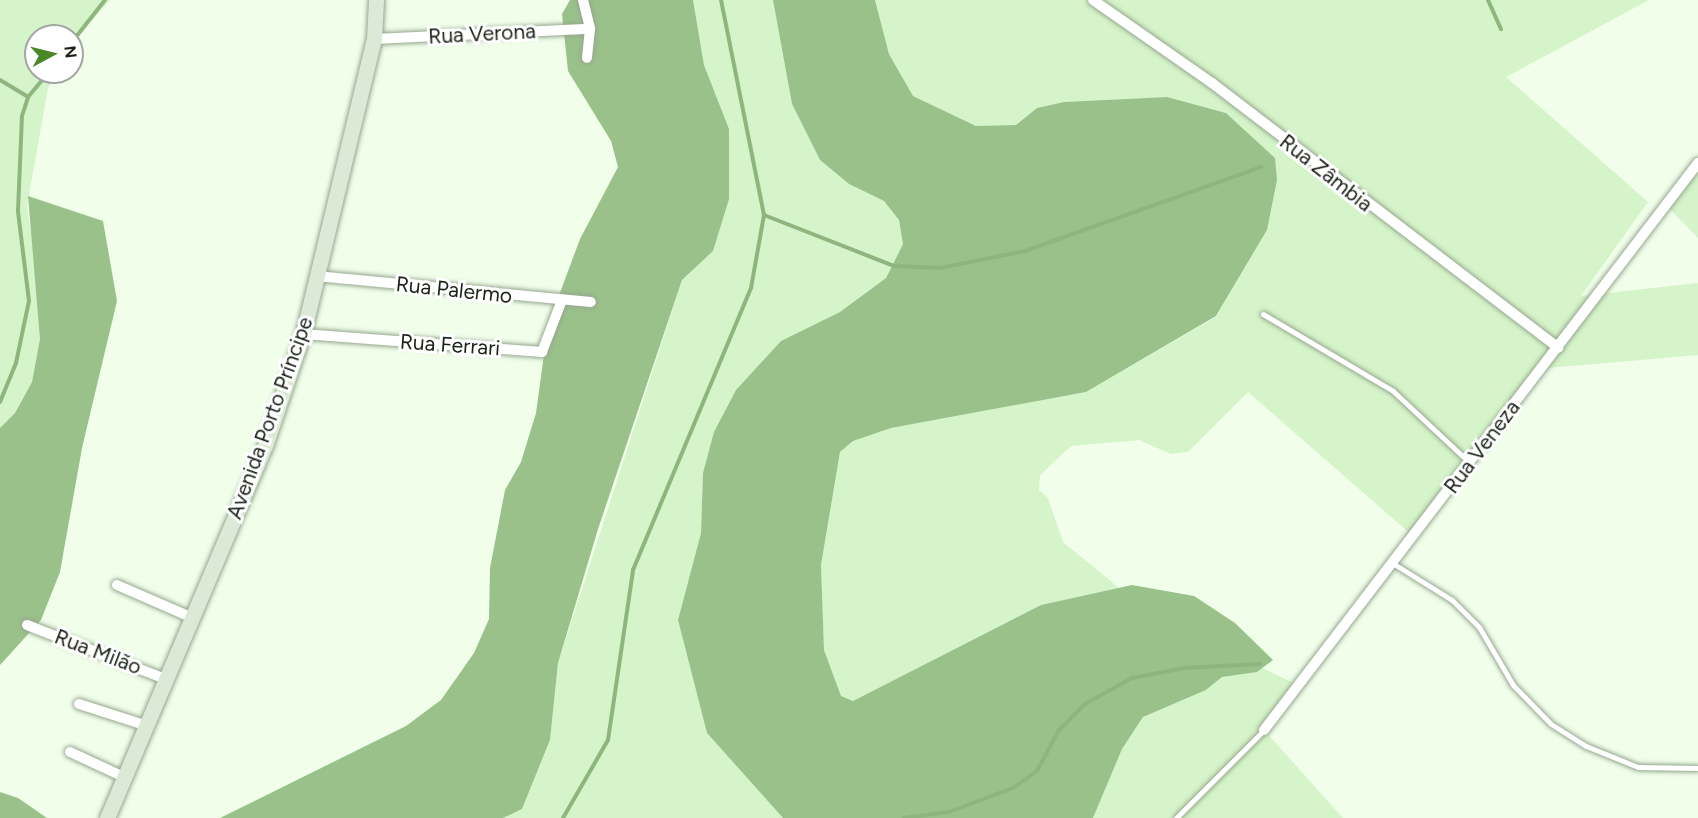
<!DOCTYPE html>
<meta charset="utf-8">
<style>
body{margin:0}
#map{position:relative;width:1698px;height:818px;overflow:hidden;background:#f0feea;font-family:Figtree,sans-serif}
div>[style]{position:absolute}
.green>*{inset:0;background:#d5f4c9}
.forest>*{inset:0;background:#9ac18a}
.stream>*{height:4px;margin:-2px;padding:0 2px;transform-origin:2px;border-radius:2px;background:#8fb57f}
.roads{filter:drop-shadow(0 0 2px #96a78f) drop-shadow(0 0 2px #96a78f)}
.lane>*{height:5px;margin:-2.5px;padding:0 2.5px;transform-origin:2.5px;border-radius:2.5px;background:#fff}
.street>*{height:10px;margin:-5px;padding:0 5px;transform-origin:5px;border-radius:5px;background:#fff}
.secondary>*{height:15px;margin:-7.5px;padding:0 7.5px;transform-origin:7.5px;border-radius:7.5px;background:#dce9d6}
span{translate:-50% -50%;white-space:nowrap;text-align:center;line-height:1.15;-webkit-text-stroke:6px #fff;paint-order:stroke}
.street-label{font-size:21px;color:#1b2118}
.north{position:absolute;left:24px;top:24px;width:60px;height:60px;box-sizing:border-box;background:#fff;border:2px solid #a4a6a3;border-radius:50%;rotate:83deg;font-size:16px;font-weight:700;line-height:24px;text-align:center;color:#1b2118}
.north::after{content:'';display:block;margin:auto;width:21px;height:27px;background:#498727;clip-path:polygon(50% 0,100% 100%,50% 72%,0 100%)}
</style>
<div id="map">
<div class="green">
<div style="clip-path:polygon(0 0,110px 0,72px 43px,72px 36px,36px 36px,36px 72px,57px 72px,48px 88px,27px 206px,41px 302px,40px 340px,32px 382px,15px 413px,0 428px)"></div>
<div style="clip-path:polygon(693px 0,773px 0,792px 104px,820px 160px,849px 184px,884px 201px,899px 220px,903px 244px,886px 278px,840px 312px,781px 341px,703px 473px,701px 533px,678px 620px,707px 733px,783px 818px,503px 818px,522px 809px,550px 741px,558px 663px,682px 280px,713px 251px,729px 129px,704px 65px)"></div>
<div style="clip-path:polygon(875px 0,1649px 0,1506px 77px,1648px 202px,1581px 296px,1698px 283px,1698px 355px,1536px 369px,1413px 536px,1248px 392px,1188px 452px,1171px 454px,1139px 440px,1071px 446px,1040px 475px,1039px 490px,1048px 498px,1063px 542px,1119px 588px,1041px 605px,853px 701px,841px 696px,824px 650px,821px 565px,840px 452px,853px 441px,891px 428px,1086px 392px,1216px 317px,1267px 230px,1275px 158px,1226px 113px,1167px 97px,1064px 102px,1037px 108px,1016px 125px,976px 126px,913px 96px,889px 54px)"></div>
<div style="clip-path:polygon(1698px 162px,1698px 238px,1665px 204px)"></div>
<div style="clip-path:polygon(1262px 668px,1296px 684px,1264px 730px,1343px 818px,1093px 818px,1122px 749px,1143px 717px,1206px 690px,1222px 677px)"></div>
</div>
<div class="forest">
<div style="clip-path:polygon(570px 0,693px 0,704px 65px,729px 129px,729px 199px,713px 251px,682px 280px,598px 529px,558px 663px,550px 740px,522px 809px,503px 818px,220px 818px,406px 726px,441px 700px,474px 653px,489px 619px,490px 568px,505px 490px,521px 462px,536px 413px,548px 325px,580px 239px,618px 167px,611px 141px,568px 71px,562px 14px)"></div>
<div style="clip-path:polygon(773px 0,875px 0,889px 54px,913px 96px,976px 126px,1016px 125px,1037px 108px,1064px 102px,1167px 97px,1226px 113px,1275px 158px,1277px 180px,1267px 230px,1216px 316px,1086px 392px,891px 428px,853px 441px,840px 452px,821px 565px,824px 650px,841px 696px,853px 701px,1041px 605px,1132px 585px,1194px 596px,1235px 623px,1273px 660px,1257px 672px,1222px 677px,1206px 690px,1143px 717px,1122px 749px,1093px 818px,783px 818px,707px 733px,678px 620px,701px 533px,703px 473px,714px 432px,736px 390px,781px 341px,840px 312px,886px 278px,903px 244px,899px 220px,884px 201px,849px 184px,820px 160px,792px 104px)"></div>
<div style="clip-path:polygon(28px 196px,103px 221px,117px 301px,82px 448px,60px 572px,41px 620px,0 665px,0 428px,15px 413px,32px 382px,40px 339px)"></div>
<div style="clip-path:polygon(0 792px,18px 798px,47px 818px,0 818px)"></div>
</div>
<div class="stream">
<div style="left:1488px;top:0;width:32px;rotate:66deg"></div>
<div style="left:72px;top:42px;width:53px;rotate:-51.8deg"></div>
<div style="left:0;top:80px;width:33px;rotate:31deg"></div>
<div style="left:764px;top:215px;width:140px;rotate:21.4deg"></div>
<div style="left:894px;top:266px;width:46px;rotate:2.5deg"></div>
<div style="left:940px;top:268px;width:87px;rotate:-11.3deg"></div>
<div style="left:1025px;top:251px;width:251px;rotate:-19.6deg"></div>
<div style="left:0;top:402px;width:42px;rotate:-67.7deg"></div>
<div style="left:16px;top:363px;width:63px;rotate:-78.2deg"></div>
<div style="left:29px;top:301px;width:91px;rotate:-97deg"></div>
<div style="left:18px;top:211px;width:95px;rotate:-87.6deg"></div>
<div style="left:22px;top:116px;width:20px;rotate:-72deg"></div>
<div style="left:28px;top:97px;width:33px;rotate:-50deg"></div>
<div style="left:563px;top:818px;width:90px;rotate:-60deg"></div>
<div style="left:608px;top:740px;width:172px;rotate:-81.6deg"></div>
<div style="left:633px;top:570px;width:306px;rotate:-67.3deg"></div>
<div style="left:751px;top:288px;width:74px;rotate:-79.9deg"></div>
<div style="left:764px;top:215px;width:219px;rotate:-101.3deg"></div>
<div style="left:904px;top:818px;width:45px;rotate:-7.6deg"></div>
<div style="left:949px;top:812px;width:68px;rotate:-20.6deg"></div>
<div style="left:1013px;top:788px;width:29px;rotate:-35deg"></div>
<div style="left:1037px;top:771px;width:47px;rotate:-61.8deg"></div>
<div style="left:1059px;top:730px;width:37px;rotate:-45deg"></div>
<div style="left:1085px;top:704px;width:54px;rotate:-29deg"></div>
<div style="left:1132px;top:678px;width:53px;rotate:-10.9deg"></div>
<div style="left:1184px;top:668px;width:76px;rotate:-3deg"></div>
</div>
<div class="roads">
<div class="lane">
<div style="left:1263px;top:314px;width:151px;rotate:30.6deg"></div>
<div style="left:1393px;top:391px;width:105px;rotate:43.1deg"></div>
<div style="left:1394px;top:564px;width:68px;rotate:31.8deg"></div>
<div style="left:1452px;top:600px;width:38px;rotate:45deg"></div>
<div style="left:1479px;top:627px;width:67px;rotate:59.6deg"></div>
<div style="left:1513px;top:685px;width:54px;rotate:45.7deg"></div>
<div style="left:1551px;top:724px;width:41px;rotate:32.2deg"></div>
<div style="left:1586px;top:746px;width:56px;rotate:22deg"></div>
<div style="left:1638px;top:767px;width:60px;rotate:1deg"></div>
<div style="left:1176px;top:818px;width:124px;rotate:-45deg"></div>
</div>
<div class="street">
<div style="left:583px;top:0;width:30px;rotate:76deg"></div>
<div style="left:590px;top:29px;width:29px;rotate:96deg"></div>
<div style="left:1093px;top:0;width:145px;rotate:34.9deg"></div>
<div style="left:1212px;top:83px;width:436px;rotate:37.4deg"></div>
<div style="left:374px;top:39px;width:216px;rotate:-2.7deg"></div>
<div style="left:316px;top:276px;width:276px;rotate:5.4deg"></div>
<div style="left:303px;top:334px;width:240px;rotate:4.3deg"></div>
<div style="left:542px;top:352px;width:56px;rotate:-69deg"></div>
<div style="left:117px;top:585px;width:83px;rotate:23.5deg"></div>
<div style="left:27px;top:625px;width:151px;rotate:21.3deg"></div>
<div style="left:79px;top:704px;width:72px;rotate:17.7deg"></div>
<div style="left:1264px;top:730px;width:714px;rotate:-52.57deg"></div>
<div style="left:70px;top:752px;width:60px;rotate:24.8deg"></div>
</div>
<div class="secondary">
<div style="left:107px;top:818px;width:407px;rotate:-67deg"></div>
<div style="left:266px;top:443px;width:115px;rotate:-71.3deg"></div>
<div style="left:303px;top:334px;width:303px;rotate:-76.5deg"></div>
<div style="left:374px;top:39px;width:39px;rotate:-87deg"></div>
</div>
</div>
<div class="street-label">
<span style="left:482px;top:34px;rotate:-3deg">Rua Verona</span>
<span style="left:1326px;top:173px;rotate:38deg">Rua Zâmbia</span>
<span style="left:454px;top:290px;rotate:6deg">Rua Palermo</span>
<span style="left:450px;top:345px;rotate:4deg">Rua Ferrari</span>
<span style="left:270px;top:418px;rotate:-70deg">Avenida Porto Príncipe</span>
<span style="left:1482px;top:447px;rotate:-53deg">Rua Veneza</span>
<span style="left:98px;top:652px;rotate:21deg">Rua Milão</span>
</div>
<div class="north">N</div>
</div>
